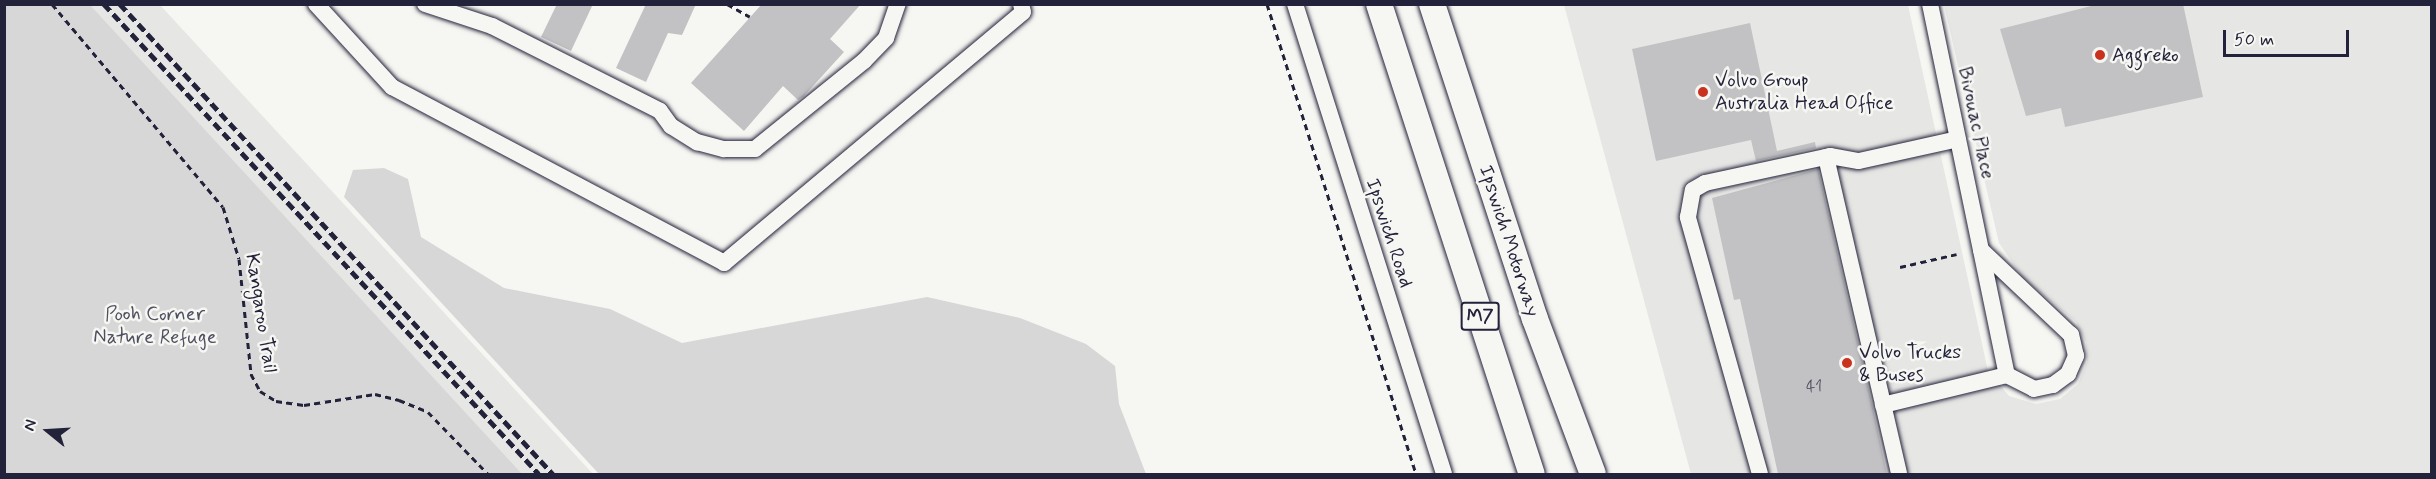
<!DOCTYPE html>
<style>
body{margin:0}
#map{position:relative;width:2436px;height:479px;overflow:hidden;background:#f6f6f2;font-family:Mynerve,sans-serif}
div>[style]{position:absolute}
.built>*{inset:0;background:#e6e6e4}
.green>*{inset:0;background:#d7d7d7}
.building>*{inset:0;background:#c2c2c4}
.path>*{height:3px;margin-top:-1.5px;transform-origin:0;background:repeating-linear-gradient(90deg,#22223b 0 6px,transparent 0 10.5px)}
.roads{filter:drop-shadow(0 0 2px #22223b) drop-shadow(0 0 2px #22223b)}
.minor>*{height:16px;margin:-8px;padding:0 8px;transform-origin:8px;border-radius:8px;background:#f6f6f2}
.highway>*{height:26px;margin:-13px;padding:0 13px;transform-origin:13px;border-radius:13px;background:#f6f6f2}
.rail>*{height:4.5px;margin-top:-2.25px;transform-origin:0;background:repeating-linear-gradient(90deg,#22223b 0 9px,transparent 0 13.5px)}
.dots>*{width:16px;height:16px;translate:-50% -50%;box-sizing:border-box;border:3px solid #f6f6f2;border-radius:50%}
span{translate:-50% -50%;white-space:nowrap;text-align:center;line-height:1.15;-webkit-text-stroke:5px #f6f6f2;paint-order:stroke}
.number-label{font-size:16px;color:#4a4a5d}
.number-label span{-webkit-text-stroke-width:0}
.shield-label span{padding:2px 4px;background:#f6f6f2;border:2px solid;border-radius:4px;-webkit-text-stroke-width:0}
.shield-label{font-size:18px;color:#22223b;font-weight:700}
.poi-label{font-size:20px;color:#22223b}
.left{translate:0 -50%;text-align:left}
.street-label{font-size:20px;color:#22223b}
.park-label{font-size:20px;color:#4f4f62}
.frame{position:absolute;inset:0;border:6px solid #22223b;pointer-events:none}
.north{position:absolute;left:18px;top:401px;width:60px;height:60px;-webkit-text-stroke:4px #f6f6f2;paint-order:stroke;rotate:288deg;font-size:16px;font-weight:700;line-height:24px;text-align:center;color:#22223b}
.north::after{content:'';display:block;margin:auto;width:21px;height:27px;background:#22223b;clip-path:polygon(50% 0,100% 100%,50% 72%,0 100%)}
.scale{position:absolute;left:2223px;top:30px;width:126px;height:27px;box-sizing:border-box;border:3px solid #22223b;border-top:0;padding-left:8px;font-size:18px;line-height:21px;white-space:nowrap;color:#22223b;-webkit-text-stroke:4px #f6f6f2;paint-order:stroke}
</style>
<div id="map">
<div class="built">
<div style="clip-path:polygon(69px 5px,160px 5px,593px 474px,491px 474px)"></div>
<div style="clip-path:polygon(1564px 5px,1908px 5px,1988px 371px,2009px 396px,2036px 404px,2060px 399px,2078px 384px,2087px 362px,2086px 342px,2076px 322px,2023px 278px,1999px 243px,1944px 5px,2431px 5px,2431px 474px,1691px 474px)"></div>
</div>
<div class="green">
<div style="clip-path:polygon(4px 5px,90px 5px,522px 474px,5px 474px)"></div>
<div style="clip-path:polygon(384px 168px,408px 179px,421px 237px,504px 288px,610px 309px,682px 343px,927px 297px,1020px 318px,1086px 344px,1115px 366px,1119px 404px,1146px 474px,599px 474px,344px 197px,353px 170px)"></div>
</div>
<div class="building">
<div style="clip-path:polygon(557px 4px,593px 4px,571px 51px,541px 37px)"></div>
<div style="clip-path:polygon(646px 4px,696px 4px,682px 35px,668px 33px,646px 82px,616px 68px)"></div>
<div style="clip-path:polygon(762px 4px,861px 4px,830px 39px,844px 52px,803px 97px,798px 100px,783px 86px,744px 131px,691px 83px)"></div>
<div style="clip-path:polygon(2099px 4px,2183px 4px,2203px 97px,2065px 127px,2061px 108px,2026px 116px,2000px 29px)"></div>
<div style="clip-path:polygon(1750px 23px,1777px 151px,1815px 142px,1816px 148px,1756px 161px,1751px 140px,1656px 161px,1632px 49px)"></div>
<div style="clip-path:polygon(1818px 169px,1872px 404px,1887px 474px,1778px 474px,1740px 299px,1734px 300px,1712px 198px)"></div>
</div>
<div class="path">
<div style="left:52px;top:4px;width:265px;rotate:49.9deg"></div>
<div style="left:223px;top:207px;width:54px;rotate:72.9deg"></div>
<div style="left:239px;top:259px;width:116px;rotate:84deg"></div>
<div style="left:251px;top:374px;width:19px;rotate:62deg"></div>
<div style="left:260px;top:391px;width:19px;rotate:32deg"></div>
<div style="left:276px;top:401px;width:28px;rotate:8deg"></div>
<div style="left:304px;top:405px;width:72px;rotate:-8.8deg"></div>
<div style="left:375px;top:394px;width:25px;rotate:14deg"></div>
<div style="left:399px;top:400px;width:31px;rotate:22deg"></div>
<div style="left:428px;top:412px;width:86px;rotate:45.9deg"></div>
<div style="left:727px;top:4px;width:26px;rotate:29deg"></div>
<div style="left:1267px;top:4px;width:493px;rotate:72.4deg"></div>
<div style="left:1900px;top:267px;width:58px;rotate:-12.8deg"></div>
</div>
<div class="roads">
<div class="minor">
<div style="left:316px;top:4px;width:113px;rotate:47.5deg"></div>
<div style="left:392px;top:87px;width:376px;rotate:27.9deg"></div>
<div style="left:724px;top:263px;width:390px;rotate:-40deg"></div>
<div style="left:1023px;top:12px;width:8px;rotate:-104deg"></div>
<div style="left:425px;top:4px;width:71px;rotate:18.2deg"></div>
<div style="left:492px;top:26px;width:188px;rotate:26.8deg"></div>
<div style="left:660px;top:111px;width:19px;rotate:54deg"></div>
<div style="left:671px;top:126px;width:31px;rotate:32deg"></div>
<div style="left:697px;top:142px;width:28px;rotate:15deg"></div>
<div style="left:724px;top:149px;width:31px"></div>
<div style="left:755px;top:149px;width:140px;rotate:-38.9deg"></div>
<div style="left:864px;top:61px;width:32px;rotate:-46deg"></div>
<div style="left:886px;top:38px;width:36px;rotate:-71deg"></div>
<div style="left:1295px;top:4px;width:493px;rotate:72.4deg"></div>
<div style="left:1930px;top:4px;width:379px;rotate:78.3deg"></div>
<div style="left:2007px;top:375px;width:30px;rotate:27deg"></div>
<div style="left:2034px;top:389px;width:19px;rotate:-12deg"></div>
<div style="left:2053px;top:385px;width:19px;rotate:-36deg"></div>
<div style="left:2068px;top:374px;width:20px;rotate:-66deg"></div>
<div style="left:2076px;top:356px;width:22px;rotate:-103deg"></div>
<div style="left:2071px;top:335px;width:124px;rotate:-136.6deg"></div>
<div style="left:1826px;top:157px;width:325px;rotate:77deg"></div>
<div style="left:1883px;top:405px;width:128px;rotate:-13.6deg"></div>
<div style="left:1760px;top:474px;width:267px;rotate:-105.7deg"></div>
<div style="left:1688px;top:217px;width:27px;rotate:-80deg"></div>
<div style="left:1693px;top:190px;width:14px;rotate:-30deg"></div>
<div style="left:1705px;top:183px;width:128px;rotate:-12.2deg"></div>
<div style="left:1830px;top:156px;width:29px;rotate:10deg"></div>
<div style="left:1859px;top:161px;width:101px;rotate:-12.5deg"></div>
</div>
<div class="highway">
<div style="left:1379px;top:4px;width:494px;rotate:72deg"></div>
<div style="left:1432px;top:4px;width:331px;rotate:71.9deg"></div>
<div style="left:1535px;top:319px;width:165px;rotate:69.5deg"></div>
</div>
</div>
<div class="rail">
<div style="left:104px;top:4px;width:640px;rotate:47.21deg"></div>
<div style="left:120px;top:4px;width:639px;rotate:47.35deg"></div>
</div>
<div class="dots">
<div style="left:2100px;top:55px;background:#c8321e"></div>
<div style="left:1703px;top:92px;background:#c8321e"></div>
<div style="left:1847px;top:363px;background:#c8321e"></div>
</div>
<div class="number-label">
<span style="left:1814px;top:387px">41</span>
</div>
<div class="shield-label">
<span style="left:1480px;top:316px">M7</span>
</div>
<div class="poi-label">
<span class="left" style="left:2112px;top:55px">Aggreko</span>
<span class="left" style="left:1715px;top:92px">Volvo Group<br>Australia Head Office</span>
<span class="left" style="left:1859px;top:364px">Volvo Trucks<br>&amp; Buses</span>
</div>
<div class="street-label">
<span style="left:1976px;top:123px;rotate:78deg">Bivouac Place</span>
<span style="left:1389px;top:233px;rotate:72deg">Ipswich Road</span>
<span style="left:1509px;top:241px;rotate:72deg">Ipswich Motorway</span>
<span style="left:261px;top:313px;rotate:81deg">Kangaroo Trail</span>
</div>
<div class="park-label">
<span style="left:155px;top:326px">Pooh Corner<br>Nature Refuge</span>
</div>
<div class="frame"></div>
<div class="north">N</div>
<div class="scale">50 m</div>
</div>
